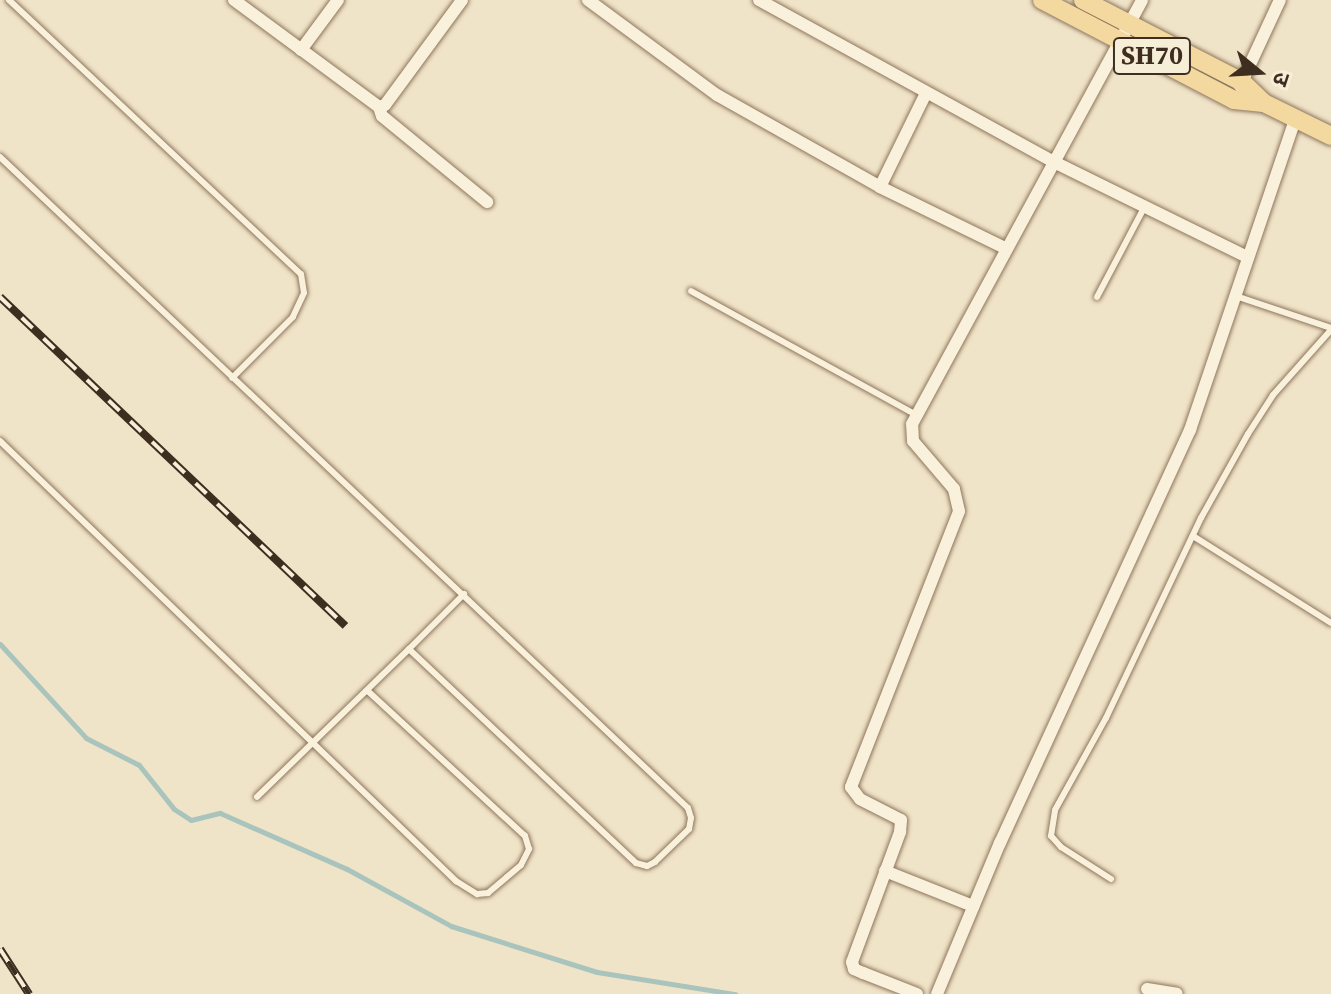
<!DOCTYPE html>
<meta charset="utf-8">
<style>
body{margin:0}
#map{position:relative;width:1331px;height:994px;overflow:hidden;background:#f0e4c8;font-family:"Source Serif 4","Noto Sans Devanagari",serif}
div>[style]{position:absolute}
.stream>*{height:5px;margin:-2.5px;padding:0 2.5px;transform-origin:2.5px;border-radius:2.5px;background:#a9c4bc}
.roads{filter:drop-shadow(0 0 2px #8d765c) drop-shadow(0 0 2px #8d765c)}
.lane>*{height:6px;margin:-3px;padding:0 3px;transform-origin:3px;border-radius:3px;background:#faf1dc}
.street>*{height:12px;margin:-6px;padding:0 6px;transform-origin:6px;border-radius:6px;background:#faf1dc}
.primary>*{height:18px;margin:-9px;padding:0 9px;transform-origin:9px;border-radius:9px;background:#f3d9a0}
.rail>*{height:8px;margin-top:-4px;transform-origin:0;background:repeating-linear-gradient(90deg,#f7eed8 0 15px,#3d2e20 0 30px);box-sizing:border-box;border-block:2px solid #3d2e20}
span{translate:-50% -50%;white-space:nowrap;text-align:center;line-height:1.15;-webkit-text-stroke:6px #f7eed8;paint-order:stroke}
.shield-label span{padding:2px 6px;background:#f7eed8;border:2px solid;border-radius:6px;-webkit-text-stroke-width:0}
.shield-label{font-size:26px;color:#3d2e20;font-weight:700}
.north{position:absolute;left:1219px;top:32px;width:80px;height:80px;-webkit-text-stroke:6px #f7eed8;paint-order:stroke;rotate:108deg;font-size:22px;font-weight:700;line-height:32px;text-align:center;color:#3d2e20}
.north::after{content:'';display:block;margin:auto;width:28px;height:36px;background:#3d2e20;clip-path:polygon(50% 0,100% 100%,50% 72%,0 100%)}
</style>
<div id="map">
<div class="stream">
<div style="left:0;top:644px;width:127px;rotate:47.5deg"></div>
<div style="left:86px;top:738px;width:59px;rotate:27deg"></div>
<div style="left:139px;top:765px;width:56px;rotate:51.5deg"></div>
<div style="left:174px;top:809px;width:20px;rotate:33deg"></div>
<div style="left:191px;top:820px;width:30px;rotate:-14deg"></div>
<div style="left:220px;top:813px;width:139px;rotate:23.8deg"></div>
<div style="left:347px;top:869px;width:119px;rotate:28.7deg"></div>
<div style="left:451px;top:926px;width:153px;rotate:17.5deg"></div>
<div style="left:597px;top:972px;width:140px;rotate:9.1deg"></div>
</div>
<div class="roads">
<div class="lane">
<div style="left:9px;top:0;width:400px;rotate:43.2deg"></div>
<div style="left:301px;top:274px;width:19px;rotate:81deg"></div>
<div style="left:304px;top:293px;width:26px;rotate:115deg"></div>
<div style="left:293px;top:317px;width:86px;rotate:135deg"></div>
<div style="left:0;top:157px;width:947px;rotate:43.42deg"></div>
<div style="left:688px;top:808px;width:10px;rotate:73deg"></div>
<div style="left:691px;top:818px;width:11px;rotate:100deg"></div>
<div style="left:689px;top:829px;width:47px;rotate:135.9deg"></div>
<div style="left:655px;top:862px;width:9px;rotate:153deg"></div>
<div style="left:647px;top:866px;width:11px;rotate:-165deg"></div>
<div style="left:636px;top:863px;width:312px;rotate:-136.7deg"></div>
<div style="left:409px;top:649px;width:212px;rotate:135.8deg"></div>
<div style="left:691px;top:291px;width:256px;rotate:28.8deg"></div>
<div style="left:1236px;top:296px;width:100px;rotate:18.6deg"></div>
<div style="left:1097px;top:297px;width:101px;rotate:-62.2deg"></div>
<div style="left:0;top:441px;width:634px;rotate:43.98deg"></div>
<div style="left:456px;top:881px;width:25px;rotate:32deg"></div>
<div style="left:477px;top:894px;width:11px;rotate:-5deg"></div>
<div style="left:488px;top:893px;width:43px;rotate:-40.3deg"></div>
<div style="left:521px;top:865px;width:18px;rotate:-63deg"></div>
<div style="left:529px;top:849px;width:14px;rotate:-107deg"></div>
<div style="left:525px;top:836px;width:215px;rotate:-137.3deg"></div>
<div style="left:1193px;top:536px;width:163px;rotate:32.2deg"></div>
<div style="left:409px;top:649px;width:78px;rotate:-45deg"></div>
<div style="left:1111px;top:879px;width:59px;rotate:-147.4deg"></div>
<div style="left:1061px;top:847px;width:15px;rotate:-132deg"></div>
<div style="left:1051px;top:836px;width:26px;rotate:-81deg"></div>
<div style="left:1055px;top:810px;width:105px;rotate:-61deg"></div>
<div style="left:1106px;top:718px;width:221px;rotate:-64.6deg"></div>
<div style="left:1201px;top:518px;width:96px;rotate:-60.8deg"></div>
<div style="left:1248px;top:434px;width:46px;rotate:-57.3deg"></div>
<div style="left:1273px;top:395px;width:87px;rotate:-48.3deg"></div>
</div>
<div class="street">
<div style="left:234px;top:0;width:180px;rotate:36.4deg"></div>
<div style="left:379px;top:107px;width:6px;rotate:-18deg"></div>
<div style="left:385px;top:105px;width:130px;rotate:-53.7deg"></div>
<div style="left:588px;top:0;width:160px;rotate:36.4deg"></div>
<div style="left:717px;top:95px;width:187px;rotate:29.4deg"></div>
<div style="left:880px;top:187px;width:141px;rotate:26deg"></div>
<div style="left:759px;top:0;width:337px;rotate:28.8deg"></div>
<div style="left:1054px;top:162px;width:215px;rotate:26.2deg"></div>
<div style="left:301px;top:50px;width:62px;rotate:-53.5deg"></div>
<div style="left:1240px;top:86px;width:95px;rotate:-65.1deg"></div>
<div style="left:379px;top:107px;width:9px;rotate:72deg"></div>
<div style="left:382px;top:116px;width:136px;rotate:39.3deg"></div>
<div style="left:880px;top:187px;width:105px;rotate:-63.9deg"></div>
<div style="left:885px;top:871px;width:95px;rotate:21.7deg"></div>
<div style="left:1147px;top:989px;width:30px;rotate:9deg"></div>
<div style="left:917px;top:994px;width:58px;rotate:-158.7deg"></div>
<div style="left:863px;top:973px;width:10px;rotate:-156deg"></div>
<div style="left:854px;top:969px;width:7px;rotate:-106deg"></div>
<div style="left:852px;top:962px;width:139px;rotate:-69.7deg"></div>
<div style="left:900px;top:832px;width:12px;rotate:-85deg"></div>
<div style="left:901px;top:820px;width:46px;rotate:-152.9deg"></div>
<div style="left:860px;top:799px;width:15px;rotate:-127deg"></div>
<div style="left:851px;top:787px;width:296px;rotate:-68.6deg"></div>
<div style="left:959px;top:511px;width:23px;rotate:-103deg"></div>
<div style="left:954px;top:489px;width:63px;rotate:-130.5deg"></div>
<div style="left:913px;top:441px;width:17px;rotate:-93deg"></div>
<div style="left:912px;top:424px;width:482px;rotate:-61.5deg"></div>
<div style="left:937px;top:994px;width:164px;rotate:-67.4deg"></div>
<div style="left:1000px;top:843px;width:455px;rotate:-65.3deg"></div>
<div style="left:1190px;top:430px;width:328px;rotate:-71.3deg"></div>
</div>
<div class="primary">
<div style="left:1042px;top:0;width:216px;rotate:27.5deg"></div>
<div style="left:1234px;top:100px;width:30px;rotate:6deg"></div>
<div style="left:1083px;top:0;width:179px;rotate:27.3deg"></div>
<div style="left:1242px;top:82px;width:30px;rotate:44deg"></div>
<div style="left:1264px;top:103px;width:75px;rotate:26.2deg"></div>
</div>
</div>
<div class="rail">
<div style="left:0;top:297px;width:477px;rotate:43.6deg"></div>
<div style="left:0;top:949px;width:54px;rotate:57.2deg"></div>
</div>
<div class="shield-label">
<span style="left:1152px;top:56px">SH70</span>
</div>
<div class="north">उ</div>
</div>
